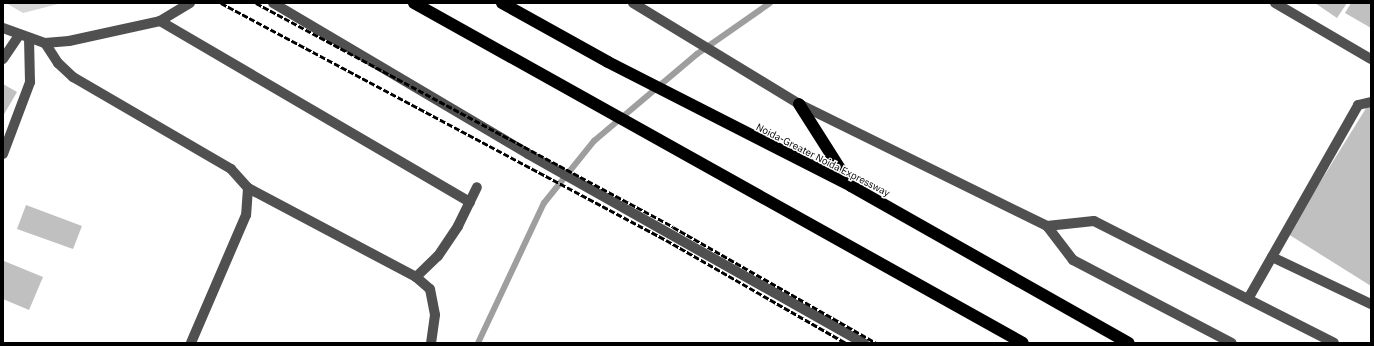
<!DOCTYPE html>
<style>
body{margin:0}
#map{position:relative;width:1374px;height:346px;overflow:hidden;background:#fff;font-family:"IBM Plex Sans",sans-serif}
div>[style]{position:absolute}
.green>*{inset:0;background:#d7d7d7}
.stream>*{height:6px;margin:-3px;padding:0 3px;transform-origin:3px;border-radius:3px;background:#9e9e9e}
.building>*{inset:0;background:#c0c0c0}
.minor>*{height:10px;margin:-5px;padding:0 5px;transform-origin:5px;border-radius:5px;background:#505050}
.highway>*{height:12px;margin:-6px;padding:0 6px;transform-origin:6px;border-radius:6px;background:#000}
.rail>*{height:3px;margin-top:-1.5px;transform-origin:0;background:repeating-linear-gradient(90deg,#000 0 6px,transparent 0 8px)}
span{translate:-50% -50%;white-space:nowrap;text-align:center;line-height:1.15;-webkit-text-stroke:3px #fff;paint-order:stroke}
.street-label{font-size:10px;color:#000}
.frame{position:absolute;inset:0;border:4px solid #000;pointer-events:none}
</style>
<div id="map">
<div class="green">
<div style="clip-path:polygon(6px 3px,62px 3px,23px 13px)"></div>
</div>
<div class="stream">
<div style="left:478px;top:343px;width:155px;rotate:-64.8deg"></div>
<div style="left:544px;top:203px;width:80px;rotate:-51.1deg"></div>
<div style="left:594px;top:141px;width:135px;rotate:-40.2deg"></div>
<div style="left:697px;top:54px;width:89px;rotate:-34.9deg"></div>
</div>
<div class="building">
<div style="clip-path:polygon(1315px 3px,1347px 3px,1337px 18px)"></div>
<div style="clip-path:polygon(1351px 3px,1371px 3px,1371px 28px,1345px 13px)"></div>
<div style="clip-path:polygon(3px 84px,17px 92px,3px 116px)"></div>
<div style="clip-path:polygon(1368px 105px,1371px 107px,1371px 286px,1288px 234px)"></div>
<div style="clip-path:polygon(26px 205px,82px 226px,73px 249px,17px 229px)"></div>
<div style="clip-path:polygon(4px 261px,43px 277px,29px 310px,3px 299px)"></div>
</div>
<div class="minor">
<div style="left:273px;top:3px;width:296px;rotate:30.6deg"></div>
<div style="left:528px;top:154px;width:386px;rotate:29.4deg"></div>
<div style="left:633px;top:3px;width:194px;rotate:31.3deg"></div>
<div style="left:799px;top:104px;width:276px;rotate:26.2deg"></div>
<div style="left:1047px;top:226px;width:43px;rotate:52.6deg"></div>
<div style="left:1073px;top:260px;width:179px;rotate:27.6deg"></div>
<div style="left:1275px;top:3px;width:111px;rotate:30.3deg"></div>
<div style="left:160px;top:21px;width:359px;rotate:30.3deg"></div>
<div style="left:3px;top:28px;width:45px;rotate:19.7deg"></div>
<div style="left:45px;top:43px;width:24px;rotate:-5deg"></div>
<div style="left:69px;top:41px;width:93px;rotate:-12.4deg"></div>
<div style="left:160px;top:21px;width:35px;rotate:-31deg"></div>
<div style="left:45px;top:43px;width:24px;rotate:57deg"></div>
<div style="left:58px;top:63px;width:21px;rotate:43deg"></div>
<div style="left:73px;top:77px;width:183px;rotate:30.2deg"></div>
<div style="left:231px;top:169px;width:25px;rotate:48deg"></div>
<div style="left:248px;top:188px;width:27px;rotate:94deg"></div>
<div style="left:246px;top:215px;width:139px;rotate:113.3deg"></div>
<div style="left:3px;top:59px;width:29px;rotate:-56deg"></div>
<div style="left:3px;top:154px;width:77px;rotate:-69.4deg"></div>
<div style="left:30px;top:82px;width:44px;rotate:-91.3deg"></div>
<div style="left:248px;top:188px;width:190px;rotate:27.9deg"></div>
<div style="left:416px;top:277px;width:18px;rotate:41deg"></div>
<div style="left:430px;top:289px;width:26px;rotate:79deg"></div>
<div style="left:435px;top:315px;width:28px;rotate:98deg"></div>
<div style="left:1047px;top:226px;width:47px;rotate:-6.1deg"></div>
<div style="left:1094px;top:221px;width:269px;rotate:26.9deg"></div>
<div style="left:1272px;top:257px;width:110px;rotate:25.4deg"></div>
<div style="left:416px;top:277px;width:30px;rotate:-44deg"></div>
<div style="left:438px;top:256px;width:36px;rotate:-56deg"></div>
<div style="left:458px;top:226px;width:43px;rotate:-64deg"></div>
<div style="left:1248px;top:299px;width:223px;rotate:-60.4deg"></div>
<div style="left:1358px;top:105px;width:13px;rotate:-13deg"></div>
</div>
<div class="highway">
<div style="left:414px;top:3px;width:697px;rotate:29.17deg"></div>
<div style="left:502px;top:3px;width:121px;rotate:29.1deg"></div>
<div style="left:608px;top:62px;width:273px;rotate:27deg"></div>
<div style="left:851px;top:186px;width:319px;rotate:29.5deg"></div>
<div style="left:799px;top:104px;width:97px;rotate:57.6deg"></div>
</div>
<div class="rail">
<div style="left:221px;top:3px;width:504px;rotate:28.04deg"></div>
<div style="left:666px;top:240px;width:207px;rotate:29.8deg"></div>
<div style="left:256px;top:3px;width:473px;rotate:28.2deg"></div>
<div style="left:673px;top:227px;width:234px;rotate:29.7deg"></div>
</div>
<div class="street-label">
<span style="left:823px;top:160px;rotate:27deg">Noida-Greater Noida Expressway</span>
</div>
<div class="frame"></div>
</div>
